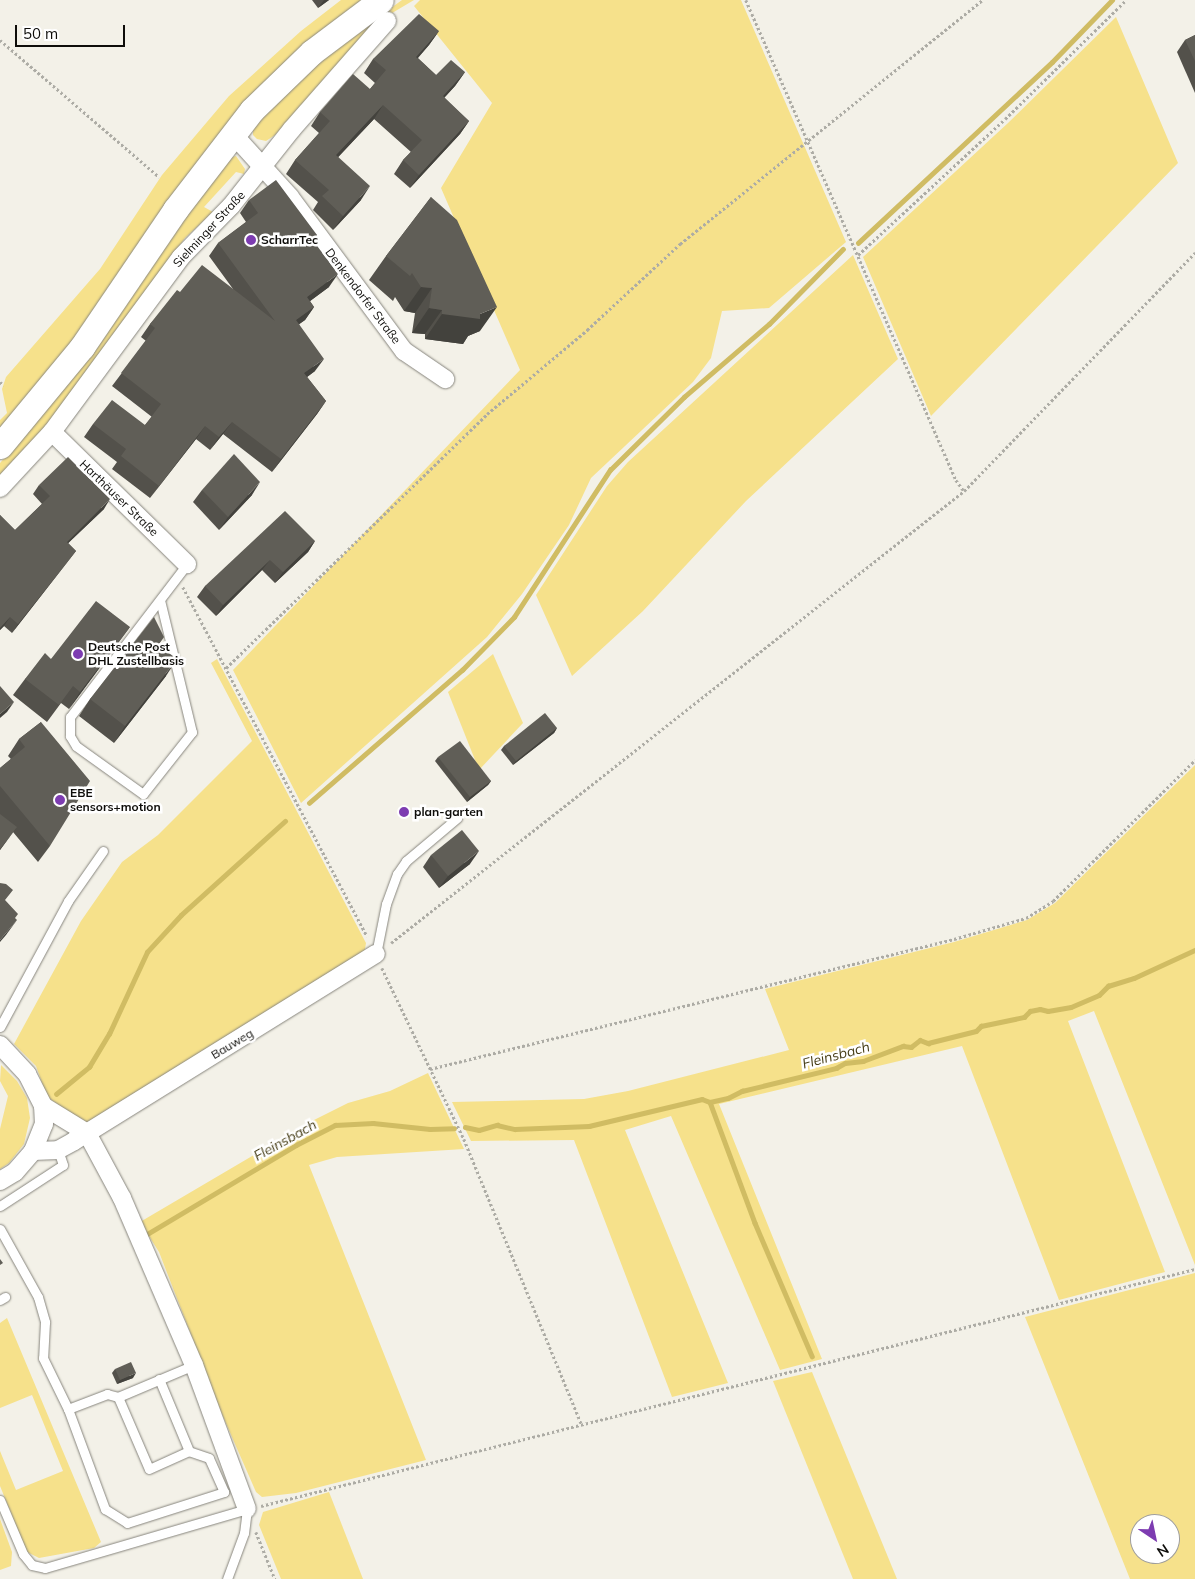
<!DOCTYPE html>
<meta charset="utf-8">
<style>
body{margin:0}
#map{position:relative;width:1195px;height:1579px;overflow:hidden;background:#f3f1e8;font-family:Mulish,sans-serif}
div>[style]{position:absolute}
.green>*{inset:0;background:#f6e18b}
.stream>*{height:4.5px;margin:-2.25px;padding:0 2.25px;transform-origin:2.25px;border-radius:2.25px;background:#d0bc63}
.path>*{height:2.5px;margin-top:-1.25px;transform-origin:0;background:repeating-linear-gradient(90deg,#adaca5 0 2.5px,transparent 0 5px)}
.roads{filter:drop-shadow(0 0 1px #87857d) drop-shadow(0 0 1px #87857d)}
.lane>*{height:9px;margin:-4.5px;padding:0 4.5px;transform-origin:4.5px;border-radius:4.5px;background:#fff}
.street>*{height:18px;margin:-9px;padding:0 9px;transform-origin:9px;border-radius:9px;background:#fff}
.secondary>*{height:25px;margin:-12.5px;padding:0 12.5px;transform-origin:12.5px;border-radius:12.5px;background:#fff}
.wall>*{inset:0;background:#53514b}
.shaded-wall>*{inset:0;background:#43423d}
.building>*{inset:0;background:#605e57}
.dots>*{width:14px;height:14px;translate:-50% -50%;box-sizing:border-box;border:2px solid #fff;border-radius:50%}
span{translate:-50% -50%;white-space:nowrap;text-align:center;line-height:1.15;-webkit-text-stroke:5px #fff;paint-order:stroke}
.street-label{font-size:12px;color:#0e0d0a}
.poi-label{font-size:12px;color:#0e0d0a;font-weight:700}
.left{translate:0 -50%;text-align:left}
.water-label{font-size:14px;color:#473e18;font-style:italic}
.north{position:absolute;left:1130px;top:1514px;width:50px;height:50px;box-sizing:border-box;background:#fff;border:1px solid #9f9e9d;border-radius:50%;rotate:146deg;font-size:14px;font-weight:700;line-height:20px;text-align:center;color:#0e0d0a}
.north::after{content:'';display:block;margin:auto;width:18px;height:22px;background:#7d3cb1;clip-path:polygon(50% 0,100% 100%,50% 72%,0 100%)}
.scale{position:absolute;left:15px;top:25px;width:110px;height:22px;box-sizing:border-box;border:2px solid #0e0d0a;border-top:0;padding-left:6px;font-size:15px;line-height:18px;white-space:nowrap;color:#0e0d0a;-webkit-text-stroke:4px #fff;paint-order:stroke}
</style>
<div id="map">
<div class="green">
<div style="clip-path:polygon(341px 0,373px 0,321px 37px,0 438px,0 420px,7px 413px,2px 389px,6px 377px,100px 269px,162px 175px,229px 96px,301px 31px)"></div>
<div style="clip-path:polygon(402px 0,414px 0,377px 22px,275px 135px,266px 141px,257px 139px,253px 135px,253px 127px,306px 70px)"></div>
<div style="clip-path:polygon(420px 0,741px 0,846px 242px,769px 308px,722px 311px,711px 358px,693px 382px,591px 478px,569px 525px,522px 594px,487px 637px,301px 803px,233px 670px,520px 370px,441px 188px,492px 103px,414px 6px)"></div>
<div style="clip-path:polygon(1116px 17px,1178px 163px,931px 416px,863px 257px,1008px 123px)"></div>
<div style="clip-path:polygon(236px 156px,245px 169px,244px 174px,236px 172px,204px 207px,213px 212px,185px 238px,45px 428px,0 478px,0 463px,24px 436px,220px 167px,229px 158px)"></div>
<div style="clip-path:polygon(853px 255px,898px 359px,746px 501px,643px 611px,572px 676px,536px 595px,607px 486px,628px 462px)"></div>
<div style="clip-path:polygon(493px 654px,523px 723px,479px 770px,448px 692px)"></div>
<div style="clip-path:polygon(217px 659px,366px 943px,364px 955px,91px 1127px,47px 1097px,36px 1066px,14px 1044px,81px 921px,122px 862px,158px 835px,252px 741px,211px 663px)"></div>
<div style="clip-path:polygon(1195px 765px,1195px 1265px,1094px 1011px,1068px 1021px,1165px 1272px,1059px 1300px,962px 1046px,719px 1104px,822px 1359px,780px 1370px,671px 1116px,625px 1130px,728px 1383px,672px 1397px,574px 1140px,471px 1141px,452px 1102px,584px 1099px,628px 1091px,789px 1050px,765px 989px,954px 942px,1027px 920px,1055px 903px)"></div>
<div style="clip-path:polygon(1px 1065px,17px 1081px,27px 1098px,30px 1118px,24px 1144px,9px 1163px,0 1169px,0 1129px,8px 1096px,0 1081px)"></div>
<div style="clip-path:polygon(428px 1073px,464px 1149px,337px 1157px,309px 1165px,426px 1460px,296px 1493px,262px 1497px,256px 1492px,221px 1412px,159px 1252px,140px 1222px,308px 1123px,348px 1103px,390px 1091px)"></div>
<div style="clip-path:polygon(evenodd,1195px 1273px,1195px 1579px,1130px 1579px,1025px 1317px,1195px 1273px,1140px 1524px,1170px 1524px,1170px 1554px,1140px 1554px,1140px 1524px)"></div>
<div style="clip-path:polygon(7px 1318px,101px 1542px,94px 1548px,39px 1558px,27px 1552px,0 1486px,0 1451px,16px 1490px,63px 1471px,32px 1395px,0 1408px,0 1323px)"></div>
<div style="clip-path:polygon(812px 1372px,897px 1579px,853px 1579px,773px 1381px)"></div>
<div style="clip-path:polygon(329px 1492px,363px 1579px,281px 1579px,259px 1525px,263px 1512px)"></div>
<div style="clip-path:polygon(0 1519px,12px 1552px,11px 1566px,0 1570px)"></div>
</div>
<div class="stream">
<div style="left:858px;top:243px;width:265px;rotate:-43deg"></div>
<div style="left:1052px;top:62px;width:86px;rotate:-45.9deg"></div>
<div style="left:309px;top:803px;width:203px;rotate:-41deg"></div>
<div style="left:462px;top:670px;width:74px;rotate:-45.5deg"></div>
<div style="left:514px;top:617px;width:176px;rotate:-56.9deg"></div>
<div style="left:610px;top:470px;width:104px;rotate:-44.6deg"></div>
<div style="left:684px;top:397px;width:112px;rotate:-40.7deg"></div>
<div style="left:769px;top:324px;width:105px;rotate:-45.4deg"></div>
<div style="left:56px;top:1094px;width:43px;rotate:-39.3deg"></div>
<div style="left:89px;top:1067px;width:39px;rotate:-59deg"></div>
<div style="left:109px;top:1034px;width:90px;rotate:-65.1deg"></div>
<div style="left:147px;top:952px;width:50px;rotate:-47.4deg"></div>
<div style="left:181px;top:915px;width:140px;rotate:-42.1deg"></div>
<div style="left:710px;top:1102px;width:129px;rotate:69.6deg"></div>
<div style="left:755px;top:1223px;width:145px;rotate:66.8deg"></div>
<div style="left:465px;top:1127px;width:14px;rotate:12deg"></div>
<div style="left:479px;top:1130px;width:19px;rotate:-16deg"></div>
<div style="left:497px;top:1125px;width:18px;rotate:13deg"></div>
<div style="left:515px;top:1129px;width:74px;rotate:-2.3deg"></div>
<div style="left:589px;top:1126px;width:116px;rotate:-13.4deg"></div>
<div style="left:702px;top:1099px;width:9px;rotate:21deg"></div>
<div style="left:710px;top:1102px;width:18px;rotate:-13deg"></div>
<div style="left:728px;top:1098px;width:16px;rotate:-27deg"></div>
<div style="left:742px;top:1091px;width:97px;rotate:-13.7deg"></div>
<div style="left:836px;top:1068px;width:10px;rotate:-29deg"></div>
<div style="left:845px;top:1063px;width:18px;rotate:-6deg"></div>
<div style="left:863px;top:1061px;width:43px;rotate:-20.6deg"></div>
<div style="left:903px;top:1046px;width:8px;rotate:7deg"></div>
<div style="left:911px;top:1047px;width:11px;rotate:-38deg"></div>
<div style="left:920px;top:1040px;width:9px;rotate:21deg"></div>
<div style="left:928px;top:1043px;width:49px;rotate:-14deg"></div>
<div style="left:976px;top:1031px;width:7px;rotate:-45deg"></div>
<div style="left:981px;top:1026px;width:44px;rotate:-11.8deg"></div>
<div style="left:1024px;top:1017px;width:8px;rotate:-45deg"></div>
<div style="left:1030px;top:1011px;width:10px;rotate:-11deg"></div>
<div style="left:1040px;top:1009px;width:8px;rotate:14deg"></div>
<div style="left:1048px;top:1011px;width:23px;rotate:-10deg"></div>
<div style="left:1071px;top:1007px;width:30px;rotate:-23deg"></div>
<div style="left:1099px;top:995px;width:13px;rotate:-45deg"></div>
<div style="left:1108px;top:986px;width:27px;rotate:-17deg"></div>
<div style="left:1134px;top:978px;width:67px;rotate:-24.7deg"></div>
<div style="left:144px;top:1236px;width:177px;rotate:-30.9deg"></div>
<div style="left:296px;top:1145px;width:44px;rotate:-27.1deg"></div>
<div style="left:335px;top:1125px;width:38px;rotate:-3deg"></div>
<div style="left:373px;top:1123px;width:57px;rotate:6deg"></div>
<div style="left:430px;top:1129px;width:24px;rotate:-2deg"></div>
</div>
<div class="path">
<div style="left:746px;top:0;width:524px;rotate:66.37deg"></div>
<div style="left:956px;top:480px;width:14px;rotate:54deg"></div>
<div style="left:0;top:40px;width:210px;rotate:40.7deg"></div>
<div style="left:858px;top:255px;width:200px;rotate:-42.8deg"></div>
<div style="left:1005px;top:119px;width:170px;rotate:-44.5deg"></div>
<div style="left:0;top:382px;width:5px;rotate:37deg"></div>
<div style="left:183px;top:587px;width:395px;rotate:62.2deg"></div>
<div style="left:226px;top:668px;width:364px;rotate:-44.2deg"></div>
<div style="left:487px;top:414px;width:131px;rotate:-40deg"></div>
<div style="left:587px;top:330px;width:127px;rotate:-42.8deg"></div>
<div style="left:680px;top:244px;width:388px;rotate:-38.9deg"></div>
<div style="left:391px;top:943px;width:730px;rotate:-38.27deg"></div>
<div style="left:964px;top:491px;width:332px;rotate:-45.9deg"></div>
<div style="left:382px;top:968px;width:190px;rotate:64.4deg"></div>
<div style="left:464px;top:1139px;width:309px;rotate:67.6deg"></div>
<div style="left:430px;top:1069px;width:540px;rotate:-13.93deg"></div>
<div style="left:954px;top:939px;width:75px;rotate:-16.3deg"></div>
<div style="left:1026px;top:918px;width:32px;rotate:-32deg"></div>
<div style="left:1053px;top:901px;width:200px;rotate:-44.8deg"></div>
<div style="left:261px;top:1506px;width:964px;rotate:-14.24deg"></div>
<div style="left:256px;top:1532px;width:51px;rotate:68deg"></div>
</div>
<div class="roads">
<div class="lane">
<div style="left:160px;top:600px;width:136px;rotate:76.4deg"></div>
<div style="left:192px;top:732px;width:79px;rotate:128.3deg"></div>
<div style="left:143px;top:794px;width:82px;rotate:-144.4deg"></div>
<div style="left:76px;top:746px;width:12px;rotate:-121deg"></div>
<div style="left:70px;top:736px;width:19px;rotate:-90deg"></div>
<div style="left:70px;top:717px;width:193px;rotate:-52.6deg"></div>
<div style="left:376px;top:954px;width:51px;rotate:-78.7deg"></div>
<div style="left:386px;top:904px;width:32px;rotate:-70deg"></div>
<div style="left:397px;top:874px;width:16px;rotate:-55deg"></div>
<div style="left:406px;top:861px;width:67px;rotate:-40.1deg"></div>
<div style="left:0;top:1027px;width:143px;rotate:-61.6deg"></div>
<div style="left:68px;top:901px;width:61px;rotate:-55deg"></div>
<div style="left:0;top:1206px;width:75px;rotate:-33.1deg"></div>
<div style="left:63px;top:1165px;width:16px;rotate:-108deg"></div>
<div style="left:0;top:1229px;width:78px;rotate:60.8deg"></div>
<div style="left:38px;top:1297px;width:26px;rotate:74deg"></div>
<div style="left:45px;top:1322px;width:36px;rotate:93deg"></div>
<div style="left:43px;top:1358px;width:57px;rotate:63.9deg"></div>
<div style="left:68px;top:1409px;width:107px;rotate:69.7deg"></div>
<div style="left:105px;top:1509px;width:26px;rotate:32deg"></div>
<div style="left:127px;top:1523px;width:102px;rotate:-17.7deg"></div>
<div style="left:224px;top:1492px;width:37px;rotate:-114deg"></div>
<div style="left:209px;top:1458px;width:21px;rotate:-161deg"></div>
<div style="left:189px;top:1451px;width:78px;rotate:-112.6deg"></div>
<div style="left:0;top:1300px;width:6px;rotate:-31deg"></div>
<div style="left:118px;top:1397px;width:78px;rotate:66.7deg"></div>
<div style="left:149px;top:1469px;width:44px;rotate:-24.2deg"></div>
<div style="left:68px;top:1409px;width:42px;rotate:-21deg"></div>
<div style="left:107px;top:1394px;width:11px;rotate:15deg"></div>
<div style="left:118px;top:1397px;width:82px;rotate:-22.8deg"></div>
<div style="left:0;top:1500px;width:59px;rotate:66.9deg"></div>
<div style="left:23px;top:1554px;width:14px;rotate:51deg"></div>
<div style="left:32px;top:1565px;width:13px;rotate:13deg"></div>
<div style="left:45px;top:1568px;width:210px;rotate:-16.3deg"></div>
<div style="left:247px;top:1509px;width:24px;rotate:97deg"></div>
<div style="left:244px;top:1533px;width:49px;rotate:110.3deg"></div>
</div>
<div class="street">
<div style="left:232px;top:133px;width:86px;rotate:47.8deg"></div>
<div style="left:290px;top:197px;width:192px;rotate:53.5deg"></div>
<div style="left:404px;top:351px;width:50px;rotate:34.3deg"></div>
<div style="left:52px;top:432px;width:189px;rotate:44.4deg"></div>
<div style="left:0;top:488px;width:76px;rotate:-47.1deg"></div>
<div style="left:52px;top:432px;width:217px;rotate:-53.6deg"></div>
<div style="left:181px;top:257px;width:71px;rotate:-45.6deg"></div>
<div style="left:231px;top:206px;width:98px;rotate:-51.6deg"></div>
<div style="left:292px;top:129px;width:144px;rotate:-48.7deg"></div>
<div style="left:0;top:1045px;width:40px;rotate:47deg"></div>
<div style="left:27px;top:1074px;width:36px;rotate:63deg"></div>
<div style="left:43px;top:1106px;width:52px;rotate:31.5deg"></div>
<div style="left:87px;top:1133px;width:74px;rotate:61.7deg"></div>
<div style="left:122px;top:1198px;width:182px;rotate:66.7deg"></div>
<div style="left:194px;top:1365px;width:153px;rotate:69.8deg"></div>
<div style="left:33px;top:1151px;width:25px;rotate:-2deg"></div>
<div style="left:58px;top:1150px;width:18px;rotate:-29deg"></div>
<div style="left:74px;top:1141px;width:355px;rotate:-31.8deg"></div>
<div style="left:0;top:1181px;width:17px;rotate:-31deg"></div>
<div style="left:15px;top:1172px;width:28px;rotate:-49deg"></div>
<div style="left:33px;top:1151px;width:29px;rotate:-68deg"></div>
<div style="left:44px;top:1124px;width:18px;rotate:-93deg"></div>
</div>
<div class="secondary">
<div style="left:0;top:446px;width:129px;rotate:-50.4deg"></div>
<div style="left:82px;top:347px;width:166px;rotate:-55.8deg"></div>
<div style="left:175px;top:210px;width:126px;rotate:-52.4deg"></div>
<div style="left:252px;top:110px;width:83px;rotate:-44deg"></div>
<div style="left:312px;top:52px;width:86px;rotate:-37deg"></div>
</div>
</div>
<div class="wall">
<div style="clip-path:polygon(312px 0,329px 0,318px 8px)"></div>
<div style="clip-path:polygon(439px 31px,429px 45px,418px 58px,436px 75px,465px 72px,455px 86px,444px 98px,469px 121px,460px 134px,410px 188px,394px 174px,403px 160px,411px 152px,374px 119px,338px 157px,361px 200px,333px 230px,313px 210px,318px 202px,286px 174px,295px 160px,319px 133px,311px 126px,320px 112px,370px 89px,375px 83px,364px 73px,373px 59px)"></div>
<div style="clip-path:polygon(1195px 35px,1195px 93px,1177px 52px,1185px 40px)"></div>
<div style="clip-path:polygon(431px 197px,480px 331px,468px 336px,463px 344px,425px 339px,425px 334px,412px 333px,415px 313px,404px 311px,395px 297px,393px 301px,369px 280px,386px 256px)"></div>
<div style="clip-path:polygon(249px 200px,317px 235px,313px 240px,329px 287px,310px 301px,314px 307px,305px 320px,299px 324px,315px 371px,307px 377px,326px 401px,317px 414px,272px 472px,223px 434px,210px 450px,196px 439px,150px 498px,112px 469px,117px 462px,84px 437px,93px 424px,145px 425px,152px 417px,112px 386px,146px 341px,141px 337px,150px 324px,180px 292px,233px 289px,209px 256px,218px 243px,246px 222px,240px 213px)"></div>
<div style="clip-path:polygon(39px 485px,104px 509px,68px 543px,76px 551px,12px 633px,4px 626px,0 630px,0 515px,15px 530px,42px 504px,33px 494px)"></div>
<div style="clip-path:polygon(202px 490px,252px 495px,219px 530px,193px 502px)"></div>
<div style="clip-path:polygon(315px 541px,308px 552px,275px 583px,262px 570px,216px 616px,197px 597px,205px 586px)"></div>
<div style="clip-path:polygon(130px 627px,118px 643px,69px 709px,61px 703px,47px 722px,13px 695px,25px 679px,51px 659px)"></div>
<div style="clip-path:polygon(164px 637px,158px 645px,166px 676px,114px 743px,79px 716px,90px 699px)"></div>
<div style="clip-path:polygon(41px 722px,50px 846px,38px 862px,13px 832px,0 850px,0 768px,11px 759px,8px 756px,19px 739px)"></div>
<div style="clip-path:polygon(557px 728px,554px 733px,513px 765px,501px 750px,504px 746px)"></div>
<div style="clip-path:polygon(438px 757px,491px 781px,488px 785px,467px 802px,435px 761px)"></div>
<div style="clip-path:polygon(431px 855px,470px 864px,439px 888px,423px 867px)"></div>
<div style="clip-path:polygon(115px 1369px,133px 1378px,117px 1384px,112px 1373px)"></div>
</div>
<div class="shaded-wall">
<div style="clip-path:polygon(324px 0,329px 0,318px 8px)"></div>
<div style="clip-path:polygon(439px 31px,429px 45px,406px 71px,416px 57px)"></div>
<div style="clip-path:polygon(465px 72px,455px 86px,433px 110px,443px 96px)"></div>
<div style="clip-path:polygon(383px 105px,374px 119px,327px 169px,336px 155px)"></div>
<div style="clip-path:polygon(469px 121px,460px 134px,410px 188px,419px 175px)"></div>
<div style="clip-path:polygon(370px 186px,361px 200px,333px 230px,343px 216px)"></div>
<div style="clip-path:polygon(338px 274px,329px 287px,298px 310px,307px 297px)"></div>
<div style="clip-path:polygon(421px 287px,432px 288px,415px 313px,404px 311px)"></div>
<div style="clip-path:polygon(314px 307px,305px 320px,287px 333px,296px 320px)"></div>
<div style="clip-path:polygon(497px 307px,480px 331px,468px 336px,463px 344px,425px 339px,442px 314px,480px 314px)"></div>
<div style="clip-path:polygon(429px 308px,442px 310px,425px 334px,412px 333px)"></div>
<div style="clip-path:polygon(324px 359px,315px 371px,295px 386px,304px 373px)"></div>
<div style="clip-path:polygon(326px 401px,317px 414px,272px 472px,281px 459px)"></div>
<div style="clip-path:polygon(232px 422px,223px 434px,210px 450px,219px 437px)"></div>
<div style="clip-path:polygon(205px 426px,196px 439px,150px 498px,159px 486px)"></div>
<div style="clip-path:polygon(260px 482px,252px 495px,219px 530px,228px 517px)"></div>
<div style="clip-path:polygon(110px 499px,104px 509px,60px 551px,67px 542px)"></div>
<div style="clip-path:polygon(315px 541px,308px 552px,275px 583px,283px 572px)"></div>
<div style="clip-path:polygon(76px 551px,69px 560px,12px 633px,18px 624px)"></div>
<div style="clip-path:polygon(270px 560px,262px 570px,216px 616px,223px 605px)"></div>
<div style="clip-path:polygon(10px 617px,4px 626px,0 630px,0 628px)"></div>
<div style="clip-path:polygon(130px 627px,118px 643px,69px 709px,80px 692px)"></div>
<div style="clip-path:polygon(177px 659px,166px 676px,114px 743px,125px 726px)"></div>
<div style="clip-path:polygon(14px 702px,7px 712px,0 718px,0 714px)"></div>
<div style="clip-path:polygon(557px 728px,554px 733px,513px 765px,516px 761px)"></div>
<div style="clip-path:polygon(491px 781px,488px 785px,467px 802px,470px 797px)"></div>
<div style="clip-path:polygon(17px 827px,6px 842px,0 850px,0 849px)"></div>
<div style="clip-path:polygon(479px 851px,470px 864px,439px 888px,448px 876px)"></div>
<div style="clip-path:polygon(17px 920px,6px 935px,0 942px,0 940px)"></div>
<div style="clip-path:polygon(136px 1373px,133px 1378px,117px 1384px,120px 1380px)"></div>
</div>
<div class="building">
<div style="clip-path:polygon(419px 14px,439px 31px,416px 57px,436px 75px,451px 60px,465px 72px,443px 96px,469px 121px,419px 175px,403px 160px,422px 140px,383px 105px,336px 155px,370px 186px,343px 216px,322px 196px,329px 190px,295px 160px,330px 121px,320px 112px,353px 74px,370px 89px,386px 70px,373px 59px)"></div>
<div style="clip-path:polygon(1195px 35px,1195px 61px,1185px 40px)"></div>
<div style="clip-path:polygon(276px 180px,317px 235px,312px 239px,338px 274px,307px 297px,314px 307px,296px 320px,324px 359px,304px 373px,326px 401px,281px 459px,232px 422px,219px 437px,205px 426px,159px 486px,121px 456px,126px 449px,93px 424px,112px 400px,145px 425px,161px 404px,121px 373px,155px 328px,150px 324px,177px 290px,180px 292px,202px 265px,275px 321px,218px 243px,258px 213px,249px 200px)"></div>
<div style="clip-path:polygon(431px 197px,457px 220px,497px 307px,480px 314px,480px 319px,442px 314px,442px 310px,429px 308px,432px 288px,421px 287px,412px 273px,410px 276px,386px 256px)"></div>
<div style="clip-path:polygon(234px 454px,260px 482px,228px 517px,202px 490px)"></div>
<div style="clip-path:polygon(68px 457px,110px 499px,67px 542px,76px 551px,18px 624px,10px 617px,0 628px,0 515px,15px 530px,50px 496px,39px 485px)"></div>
<div style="clip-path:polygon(285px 511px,315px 541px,283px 572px,270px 560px,223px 605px,205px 586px)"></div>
<div style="clip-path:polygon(96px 601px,130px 627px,80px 692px,73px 686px,59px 705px,25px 679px,45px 653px,51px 659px)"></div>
<div style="clip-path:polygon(154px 617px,164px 637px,158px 645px,177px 659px,125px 726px,90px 699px)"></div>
<div style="clip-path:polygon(0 686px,14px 702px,0 714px)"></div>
<div style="clip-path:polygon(545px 713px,557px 728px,516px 761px,504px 746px)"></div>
<div style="clip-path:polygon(41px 722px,90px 781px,50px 846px,0 786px,0 768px,25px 747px,19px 739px)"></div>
<div style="clip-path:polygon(460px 741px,491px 781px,470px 797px,438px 757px)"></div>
<div style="clip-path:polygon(0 814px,17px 827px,0 849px)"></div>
<div style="clip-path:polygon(462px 830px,479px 851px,448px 876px,431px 855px)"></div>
<div style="clip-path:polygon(0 883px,6px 884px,13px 890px,5px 900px,18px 914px,15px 918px,17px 920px,0 940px)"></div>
<div style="clip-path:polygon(0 1259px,3px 1263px,0 1265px)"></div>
<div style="clip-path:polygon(131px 1362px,136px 1373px,120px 1380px,115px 1369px)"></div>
</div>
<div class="dots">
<div style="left:251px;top:240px;background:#7d3cb1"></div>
<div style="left:78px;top:654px;background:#7d3cb1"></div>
<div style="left:60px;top:800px;background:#7d3cb1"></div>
<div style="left:404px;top:812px;background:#7d3cb1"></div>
</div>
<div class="street-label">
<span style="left:209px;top:229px;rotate:-47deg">Sielminger Straße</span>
<span style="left:363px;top:296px;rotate:53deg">Denkendorfer Straße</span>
<span style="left:119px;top:498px;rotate:44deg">Harthäuser Straße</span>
<span style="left:232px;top:1044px;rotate:-31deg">Bauweg</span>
</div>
<div class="poi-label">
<span class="left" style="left:261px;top:240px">ScharrTec</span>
<span class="left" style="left:88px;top:654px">Deutsche Post<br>DHL Zustellbasis</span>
<span class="left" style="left:70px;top:800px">EBE<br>sensors+motion</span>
<span class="left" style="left:414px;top:812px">plan-garten</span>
</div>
<div class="water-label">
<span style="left:836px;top:1055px;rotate:-15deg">Fleinsbach</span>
<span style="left:285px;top:1140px;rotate:-29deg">Fleinsbach</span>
</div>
<div class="north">N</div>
<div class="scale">50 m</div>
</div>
